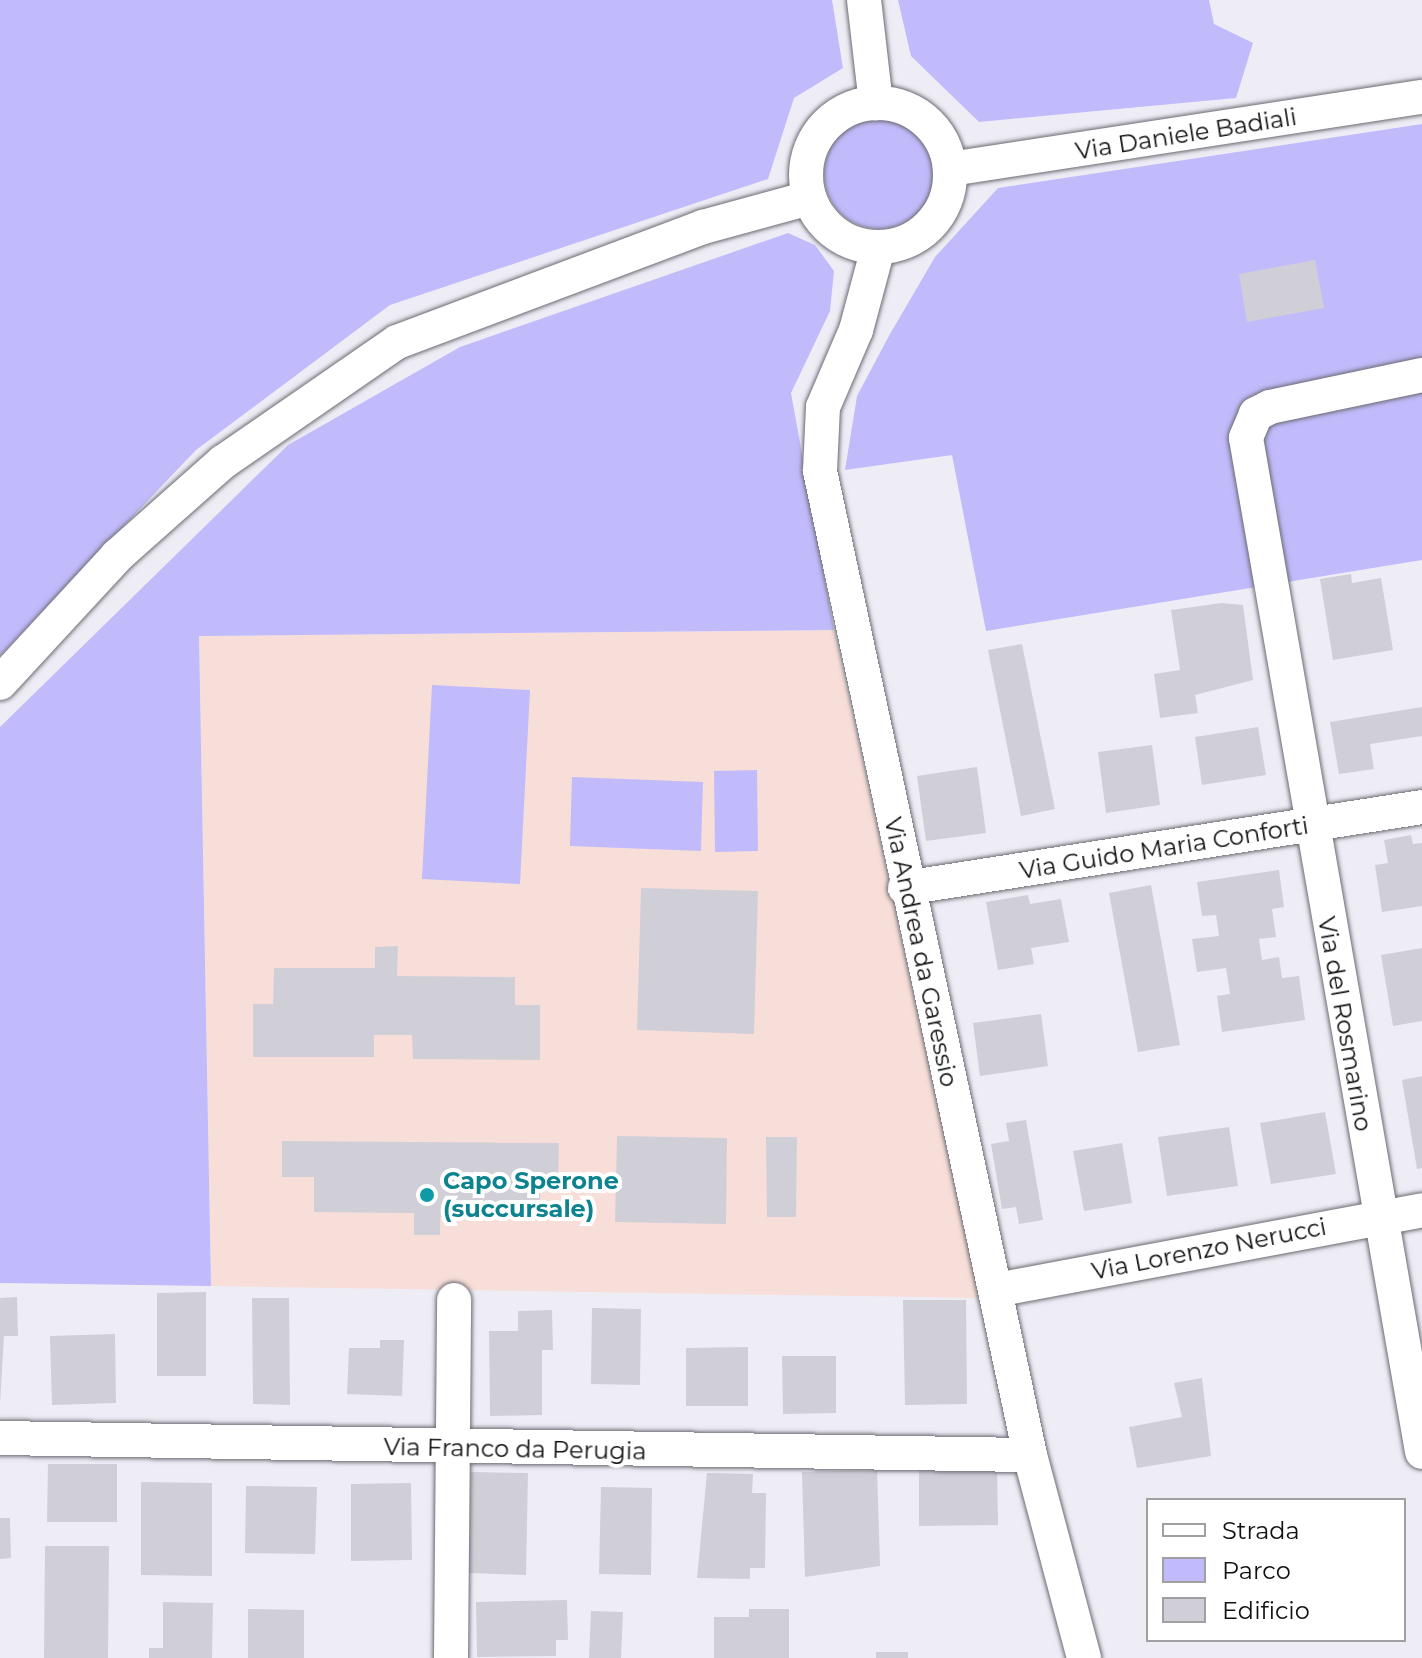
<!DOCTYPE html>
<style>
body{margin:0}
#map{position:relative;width:1422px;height:1658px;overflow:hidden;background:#eeedf6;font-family:Montserrat,sans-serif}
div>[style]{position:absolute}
.education>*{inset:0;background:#f8ded8}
.green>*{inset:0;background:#c1bbfb}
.round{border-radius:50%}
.building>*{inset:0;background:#d0cfd8}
.roads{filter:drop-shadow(0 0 2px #6b6b72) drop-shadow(0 0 2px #6b6b72)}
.minor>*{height:34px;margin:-17px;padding:0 17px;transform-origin:17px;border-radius:17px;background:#fff}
.minor>.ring{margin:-17px;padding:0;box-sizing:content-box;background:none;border:34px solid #fff;border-radius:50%}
.dots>*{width:22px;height:22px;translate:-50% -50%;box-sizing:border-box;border:4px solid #fff;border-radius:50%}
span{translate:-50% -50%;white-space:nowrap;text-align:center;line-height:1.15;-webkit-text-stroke:8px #fff;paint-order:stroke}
.street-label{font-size:24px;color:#111013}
.culture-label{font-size:24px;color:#0d838f;font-weight:700}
.left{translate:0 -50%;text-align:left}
.legend{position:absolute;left:1146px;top:1498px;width:260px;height:144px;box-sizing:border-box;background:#fff;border:2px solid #a09fa1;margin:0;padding:10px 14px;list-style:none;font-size:24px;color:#111013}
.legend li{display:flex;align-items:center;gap:16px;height:40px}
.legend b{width:40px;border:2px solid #a09fa1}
</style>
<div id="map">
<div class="education">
<div style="clip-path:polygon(834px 630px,980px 1298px,211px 1286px,199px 636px)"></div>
</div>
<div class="green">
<div style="clip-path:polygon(0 0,832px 0,843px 68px,794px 98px,768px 179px,390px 305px,196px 450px,0 656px)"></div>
<div style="clip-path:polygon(898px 0,1209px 0,1214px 24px,1253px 43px,1236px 98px,979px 122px,911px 56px)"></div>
<div class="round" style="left:824px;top:119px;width:110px;height:110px"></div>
<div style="clip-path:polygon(1422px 124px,1422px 560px,986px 631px,952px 455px,845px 470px,857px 396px,890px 334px,935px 257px,998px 188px)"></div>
<div style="clip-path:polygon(788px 233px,815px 245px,834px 271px,830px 311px,791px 393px,834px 630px,199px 636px,211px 1286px,0 1283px,0 727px,288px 445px,460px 347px)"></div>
<div style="clip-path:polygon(432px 685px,530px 690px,520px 884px,422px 879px)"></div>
<div style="clip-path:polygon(757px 770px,758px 851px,715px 852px,714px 771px)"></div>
<div style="clip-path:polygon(572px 777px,703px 782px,701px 851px,570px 846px)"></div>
</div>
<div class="building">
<div style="clip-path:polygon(1315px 260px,1324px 308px,1247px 322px,1239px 274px)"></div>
<div style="clip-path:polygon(1351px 574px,1352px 583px,1381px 578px,1393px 650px,1333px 660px,1320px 579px)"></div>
<div style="clip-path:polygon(1222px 603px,1243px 605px,1253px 680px,1195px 695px,1198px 713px,1160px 718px,1154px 674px,1180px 670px,1171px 610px)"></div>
<div style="clip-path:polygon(1022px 644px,1055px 809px,1021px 816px,988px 650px)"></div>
<div style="clip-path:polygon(1422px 707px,1422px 736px,1370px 744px,1374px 769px,1339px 774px,1330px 722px)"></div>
<div style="clip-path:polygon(1258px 727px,1266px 775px,1202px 785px,1195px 737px)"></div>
<div style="clip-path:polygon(1152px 745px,1160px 805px,1106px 813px,1098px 752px)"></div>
<div style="clip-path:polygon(977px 767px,986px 833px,926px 841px,917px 776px)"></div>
<div style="clip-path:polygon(1411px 835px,1413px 844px,1422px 843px,1422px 906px,1382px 912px,1375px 865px,1388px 863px,1384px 840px)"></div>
<div style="clip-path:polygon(1279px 870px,1284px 907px,1272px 909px,1276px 937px,1259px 939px,1262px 960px,1279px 957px,1282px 978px,1299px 976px,1305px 1020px,1222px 1032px,1217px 996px,1230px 994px,1226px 968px,1197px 972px,1192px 939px,1219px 936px,1216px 915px,1202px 916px,1197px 882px)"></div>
<div style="clip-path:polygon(1151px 885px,1180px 1045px,1138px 1052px,1109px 893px)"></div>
<div style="clip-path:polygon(641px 888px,758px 891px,754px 1034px,637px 1030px)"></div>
<div style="clip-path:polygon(1028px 895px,1030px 904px,1061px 899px,1069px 942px,1031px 948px,1034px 964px,998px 970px,986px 902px)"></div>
<div style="clip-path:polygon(398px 946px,397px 976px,515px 977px,515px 1005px,540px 1005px,540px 1060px,413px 1059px,412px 1035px,374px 1035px,374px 1057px,253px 1057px,253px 1004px,273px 1004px,274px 968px,375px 968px,375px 947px)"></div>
<div style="clip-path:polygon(1422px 948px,1422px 1021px,1393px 1026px,1381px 955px)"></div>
<div style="clip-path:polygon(1041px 1014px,1048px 1066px,980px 1076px,973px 1023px)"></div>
<div style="clip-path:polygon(1422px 1076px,1422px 1168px,1417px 1169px,1402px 1080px)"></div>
<div style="clip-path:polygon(1325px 1112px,1336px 1174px,1271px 1184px,1260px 1123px)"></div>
<div style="clip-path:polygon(1026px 1120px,1043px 1220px,1019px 1224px,1016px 1207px,1002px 1209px,991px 1144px,1009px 1141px,1006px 1123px)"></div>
<div style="clip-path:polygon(1229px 1127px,1238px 1186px,1167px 1196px,1158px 1137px)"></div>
<div style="clip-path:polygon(617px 1136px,727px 1138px,726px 1224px,615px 1222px)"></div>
<div style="clip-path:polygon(766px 1137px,797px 1137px,796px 1217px,767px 1217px)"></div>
<div style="clip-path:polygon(282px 1141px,559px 1143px,558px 1178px,540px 1178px,540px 1219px,440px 1217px,440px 1235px,414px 1235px,414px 1213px,314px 1212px,314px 1177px,282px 1177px)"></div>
<div style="clip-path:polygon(1122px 1143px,1132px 1203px,1084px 1211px,1073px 1151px)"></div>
<div style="clip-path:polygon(206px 1292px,206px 1376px,157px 1376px,157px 1293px)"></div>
<div style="clip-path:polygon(17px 1297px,18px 1336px,4px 1336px,0 1404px,0 1298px)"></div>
<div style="clip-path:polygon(252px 1298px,289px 1298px,290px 1405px,253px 1404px)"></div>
<div style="clip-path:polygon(903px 1300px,966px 1300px,967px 1404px,905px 1405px)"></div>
<div style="clip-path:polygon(592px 1308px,641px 1309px,640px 1385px,591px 1384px)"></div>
<div style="clip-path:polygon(552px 1310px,553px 1350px,542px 1350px,542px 1415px,490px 1416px,489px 1331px,518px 1331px,518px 1311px)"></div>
<div style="clip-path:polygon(115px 1334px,116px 1403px,52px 1405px,50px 1336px)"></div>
<div style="clip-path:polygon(380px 1340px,404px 1340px,402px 1396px,347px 1394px,349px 1348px,380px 1348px)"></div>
<div style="clip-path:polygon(748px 1347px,748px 1406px,686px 1406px,686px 1348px)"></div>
<div style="clip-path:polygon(782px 1356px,836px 1356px,836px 1413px,783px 1414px)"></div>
<div style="clip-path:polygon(1202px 1378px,1211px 1456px,1137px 1468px,1129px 1427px,1182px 1417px,1174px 1383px)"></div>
<div style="clip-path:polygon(48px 1464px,117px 1464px,117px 1522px,47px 1522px)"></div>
<div style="clip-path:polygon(997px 1469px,998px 1525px,919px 1526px,919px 1470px)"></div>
<div style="clip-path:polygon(877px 1470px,880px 1566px,805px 1577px,802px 1472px)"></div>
<div style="clip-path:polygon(471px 1472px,528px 1473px,526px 1575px,469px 1573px)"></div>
<div style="clip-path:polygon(707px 1473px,753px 1474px,752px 1493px,766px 1493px,765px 1568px,750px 1568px,750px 1579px,697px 1578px)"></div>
<div style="clip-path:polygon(141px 1482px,212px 1483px,212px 1576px,141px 1575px)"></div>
<div style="clip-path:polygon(411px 1483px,412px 1560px,351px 1561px,351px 1484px)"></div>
<div style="clip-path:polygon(246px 1486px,317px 1487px,315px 1554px,245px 1553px)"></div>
<div style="clip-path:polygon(601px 1487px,652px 1488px,651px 1575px,599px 1574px)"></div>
<div style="clip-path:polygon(0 1518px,10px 1518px,11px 1558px,0 1559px)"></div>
<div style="clip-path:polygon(45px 1546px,109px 1546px,108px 1658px,44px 1658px)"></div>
<div style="clip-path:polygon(567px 1600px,568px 1640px,556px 1640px,556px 1656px,477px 1657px,476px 1602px)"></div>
<div style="clip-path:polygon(163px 1602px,213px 1603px,212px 1658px,149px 1658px,149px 1648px,163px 1648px)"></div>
<div style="clip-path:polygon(248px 1609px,304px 1610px,304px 1658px,248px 1658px)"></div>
<div style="clip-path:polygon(749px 1609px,789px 1609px,789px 1658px,714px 1658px,714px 1617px,749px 1617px)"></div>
<div style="clip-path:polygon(591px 1611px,623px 1612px,621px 1658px,589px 1658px)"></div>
<div style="clip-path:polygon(876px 1652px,908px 1652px,908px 1658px,876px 1658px)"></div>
</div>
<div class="roads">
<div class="minor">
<div style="left:864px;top:0;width:104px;rotate:83.4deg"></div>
<div class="ring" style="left:806px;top:103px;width:110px;height:110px"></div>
<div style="left:950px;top:169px;width:477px;rotate:-8.7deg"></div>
<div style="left:878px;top:248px;width:85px;rotate:105deg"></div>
<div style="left:856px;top:330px;width:84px;rotate:113.2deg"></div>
<div style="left:823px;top:407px;width:64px;rotate:92.7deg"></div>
<div style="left:820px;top:471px;width:1006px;rotate:77.95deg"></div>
<div style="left:1030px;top:1455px;width:210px;rotate:75.1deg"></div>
<div style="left:1422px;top:375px;width:155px;rotate:168.1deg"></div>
<div style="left:1270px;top:407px;width:16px;rotate:153deg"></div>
<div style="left:1256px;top:414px;width:26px;rotate:113deg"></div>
<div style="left:1246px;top:438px;width:1029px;rotate:80.15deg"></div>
<div style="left:0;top:683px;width:173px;rotate:-47.3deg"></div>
<div style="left:117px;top:556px;width:142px;rotate:-41.6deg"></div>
<div style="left:223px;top:462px;width:211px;rotate:-34.6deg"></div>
<div style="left:397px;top:342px;width:327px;rotate:-20.6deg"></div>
<div style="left:703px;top:227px;width:110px;rotate:-15.3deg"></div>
<div style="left:905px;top:888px;width:523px;rotate:-8.9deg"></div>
<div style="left:996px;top:1290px;width:433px;rotate:-10.6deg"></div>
<div style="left:0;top:1438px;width:1030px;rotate:0.95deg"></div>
<div style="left:451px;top:1658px;width:358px;rotate:-89.5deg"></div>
</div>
</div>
<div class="dots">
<div style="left:427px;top:1195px;background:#0f9aa8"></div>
</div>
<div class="street-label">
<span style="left:1186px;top:134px;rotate:-9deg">Via Daniele Badiali</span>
<span style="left:1164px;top:848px;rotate:-9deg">Via Guido Maria Conforti</span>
<span style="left:921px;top:952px;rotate:78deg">Via Andrea da Garessio</span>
<span style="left:1345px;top:1024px;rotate:80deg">Via del Rosmarino</span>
<span style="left:1209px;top:1249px;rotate:-11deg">Via Lorenzo Nerucci</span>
<span style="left:515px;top:1449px;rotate:1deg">Via Franco da Perugia</span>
</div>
<div class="culture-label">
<span class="left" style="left:443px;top:1195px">Capo Sperone<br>(succursale)</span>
</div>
<ul class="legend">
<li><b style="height:10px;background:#fff"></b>Strada</li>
<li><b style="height:22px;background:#c1bbfb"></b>Parco</li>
<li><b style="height:22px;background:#d0cfd8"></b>Edificio</li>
</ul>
</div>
